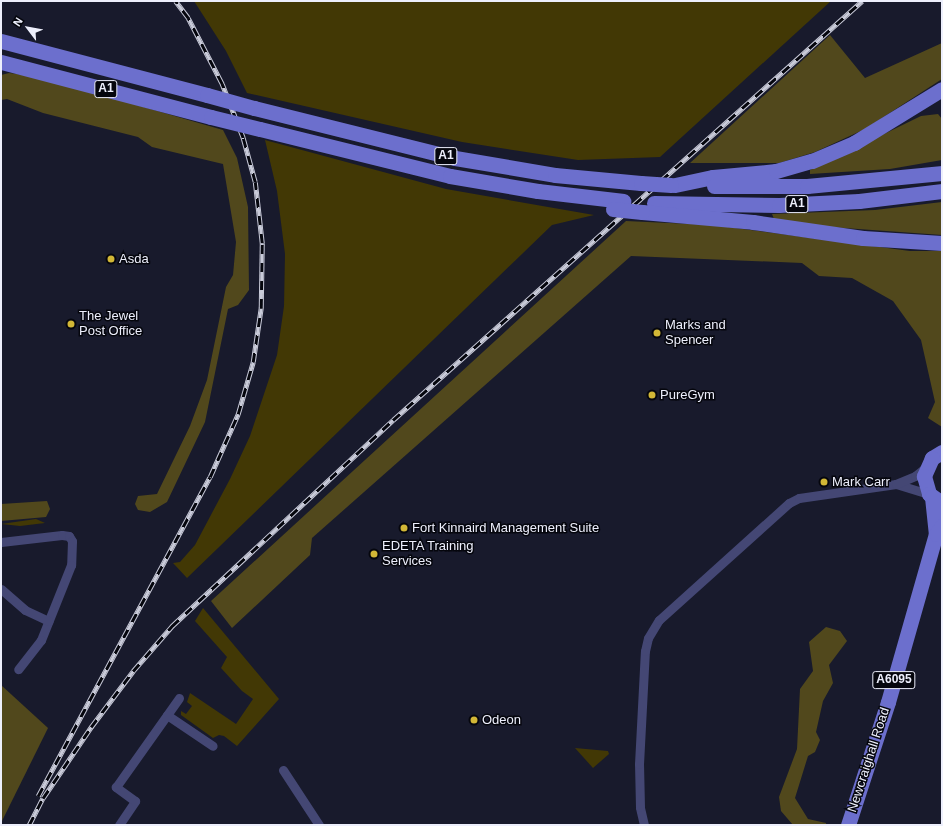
<!DOCTYPE html>
<style>
body{margin:0}
#map{position:relative;width:943px;height:826px;overflow:hidden;background:#181a2c;font-family:Arial,sans-serif}
div>[style]{position:absolute}
.green>*{inset:0;background:#423805}
.forest>*{inset:0;background:#51481c}
.street>*{height:9px;margin:-4.5px;padding:0 4.5px;transform-origin:4.5px;border-radius:4.5px;background:#444774}
.primary>*{height:15px;margin:-7.5px;padding:0 7.5px;transform-origin:7.5px;border-radius:7.5px;background:#6c6fcd}
.rail>*{height:4.5px;margin-top:-2.25px;transform-origin:0;background:repeating-linear-gradient(90deg,#05060d 0 9px,#c9cbd9 0 18px);box-sizing:border-box;border-block:1px solid #c9cbd9}
.primary-bridge>*{height:15px;margin:-7.5px;padding:0 7.5px;transform-origin:7.5px;border-radius:7.5px;background:#6c6fcd}
.dots>*{width:11px;height:11px;translate:-50% -50%;box-sizing:border-box;border:2px solid #05060d;border-radius:50%}
span{translate:-50% -50%;white-space:nowrap;text-align:center;line-height:1.15;-webkit-text-stroke:3px #05060d;paint-order:stroke}
.shield-label span{padding:1px 3px;background:#05060d;border:1px solid;border-radius:3px;-webkit-text-stroke-width:0}
.shield-label{font-size:12px;color:#edeffc;font-weight:700}
.poi-label{font-size:13px;color:#edeffc}
.left{translate:0 -50%;text-align:left}
.street-label{font-size:13px;color:#edeffc}
.frame{position:absolute;inset:0;border:2px solid #edeffc;pointer-events:none}
.north{position:absolute;left:8px;top:8px;width:40px;height:40px;-webkit-text-stroke:3px #05060d;paint-order:stroke;rotate:302deg;font-size:11px;font-weight:700;line-height:16px;text-align:center;color:#edeffc}
.north::after{content:'';display:block;margin:auto;width:14px;height:18px;background:#edeffc;clip-path:polygon(50% 0,100% 100%,50% 72%,0 100%)}
</style>
<div id="map">
<div class="green">
<div style="clip-path:polygon(194px 1px,831px 1px,660px 157px,578px 160px,462px 142px,247px 93px,226px 51px)"></div>
<div style="clip-path:polygon(265px 140px,446px 189px,594px 215px,552px 225px,187px 578px,173px 563px,180px 562px,195px 545px,230px 479px,250px 436px,277px 355px,284px 306px,285px 254px,277px 191px)"></div>
<div style="clip-path:polygon(36px 519px,45px 523px,20px 526px,1px 524px)"></div>
<div style="clip-path:polygon(203px 608px,279px 699px,237px 746px,224px 736px,219px 735px,213px 738px,181px 715px,181px 711px,186px 714px,192px 706px,187px 702px,190px 693px,236px 724px,253px 699px,242px 691px,221px 668px,227px 657px,195px 621px)"></div>
<div style="clip-path:polygon(575px 748px,608px 751px,609px 754px,593px 768px)"></div>
</div>
<div class="forest">
<div style="clip-path:polygon(830px 35px,865px 78px,942px 43px,942px 79px,865px 129px,815px 152px,779px 163px,690px 163px)"></div>
<div style="clip-path:polygon(9px 73px,40px 77px,223px 130px,237px 158px,248px 207px,249px 290px,238px 305px,228px 309px,205px 422px,167px 502px,150px 512px,138px 510px,135px 504px,138px 496px,157px 494px,190px 426px,207px 380px,226px 287px,233px 275px,236px 242px,223px 164px,152px 147px,138px 137px,43px 113px,7px 99px,1px 100px,1px 75px)"></div>
<div style="clip-path:polygon(938px 114px,942px 119px,942px 160px,890px 169px,810px 174px,810px 170px,921px 116px)"></div>
<div style="clip-path:polygon(942px 202px,942px 235px,830px 227px,774px 219px,772px 214px,875px 210px)"></div>
<div style="clip-path:polygon(626px 221px,712px 225px,910px 251px,942px 251px,942px 427px,928px 418px,935px 402px,921px 340px,893px 301px,852px 278px,819px 276px,802px 263px,631px 256px,312px 538px,310px 555px,232px 628px,211px 601px)"></div>
<div style="clip-path:polygon(47px 501px,50px 509px,46px 517px,1px 521px,1px 504px)"></div>
<div style="clip-path:polygon(826px 627px,840px 631px,847px 641px,829px 665px,833px 683px,823px 701px,816px 732px,820px 740px,815px 752px,808px 756px,795px 798px,808px 819px,826px 823px,826px 825px,793px 825px,781px 811px,779px 797px,797px 749px,800px 689px,813px 671px,809px 642px)"></div>
<div style="clip-path:polygon(1px 685px,48px 728px,1px 823px)"></div>
</div>
<div class="street">
<div style="left:896px;top:484px;width:34px;rotate:17deg"></div>
<div style="left:1px;top:542px;width:61px;rotate:-6.5deg"></div>
<div style="left:62px;top:535px;width:7px;rotate:8deg"></div>
<div style="left:69px;top:536px;width:6px;rotate:59deg"></div>
<div style="left:72px;top:541px;width:24px;rotate:92deg"></div>
<div style="left:71px;top:565px;width:81px;rotate:111.8deg"></div>
<div style="left:41px;top:640px;width:37px;rotate:128deg"></div>
<div style="left:1px;top:589px;width:32px;rotate:41deg"></div>
<div style="left:25px;top:610px;width:26px;rotate:25deg"></div>
<div style="left:167px;top:715px;width:55px;rotate:34deg"></div>
<div style="left:283px;top:770px;width:66px;rotate:56.8deg"></div>
<div style="left:119px;top:825px;width:29px;rotate:-56deg"></div>
<div style="left:135px;top:801px;width:24px;rotate:-144deg"></div>
<div style="left:116px;top:787px;width:109px;rotate:-54.7deg"></div>
<div style="left:644px;top:825px;width:18px;rotate:-103deg"></div>
<div style="left:640px;top:807px;width:43px;rotate:-91.3deg"></div>
<div style="left:639px;top:764px;width:113px;rotate:-87deg"></div>
<div style="left:645px;top:651px;width:13px;rotate:-77deg"></div>
<div style="left:648px;top:638px;width:21px;rotate:-59deg"></div>
<div style="left:659px;top:620px;width:175px;rotate:-42deg"></div>
<div style="left:789px;top:503px;width:11px;rotate:-27deg"></div>
<div style="left:799px;top:498px;width:98px;rotate:-8.2deg"></div>
<div style="left:896px;top:484px;width:21px;rotate:-23deg"></div>
<div style="left:915px;top:476px;width:14px;rotate:-39deg"></div>
</div>
<div class="primary">
<div style="left:1px;top:41px;width:213px;rotate:14.7deg"></div>
<div style="left:1px;top:62px;width:217px;rotate:14.7deg"></div>
<div style="left:254px;top:108px;width:207px;rotate:14deg"></div>
<div style="left:455px;top:158px;width:101px;rotate:9.6deg"></div>
<div style="left:555px;top:175px;width:86px;rotate:5.3deg"></div>
<div style="left:260px;top:129px;width:196px;rotate:13.9deg"></div>
<div style="left:450px;top:176px;width:89px;rotate:9.7deg"></div>
<div style="left:538px;top:191px;width:86px;rotate:6.7deg"></div>
<div style="left:675px;top:185px;width:39px;rotate:-12deg"></div>
<div style="left:713px;top:177px;width:63px;rotate:-5.4deg"></div>
<div style="left:776px;top:171px;width:37px;rotate:-16deg"></div>
<div style="left:812px;top:161px;width:46px;rotate:-23.2deg"></div>
<div style="left:854px;top:143px;width:103px;rotate:-31.5deg"></div>
<div style="left:714px;top:186px;width:93px"></div>
<div style="left:807px;top:186px;width:136px;rotate:-5.5deg"></div>
<div style="left:654px;top:203px;width:125px;rotate:0.9deg"></div>
<div style="left:779px;top:205px;width:80px;rotate:-2.9deg"></div>
<div style="left:859px;top:201px;width:84px;rotate:-6.9deg"></div>
<div style="left:642px;top:212px;width:111px;rotate:5.1deg"></div>
<div style="left:753px;top:222px;width:111px;rotate:8.3deg"></div>
<div style="left:863px;top:238px;width:79px;rotate:3.6deg"></div>
<div style="left:942px;top:452px;width:12px;rotate:149deg"></div>
<div style="left:932px;top:458px;width:20px;rotate:114deg"></div>
<div style="left:924px;top:476px;width:19px;rotate:74deg"></div>
<div style="left:929px;top:494px;width:16px;rotate:35deg"></div>
<div style="left:932px;top:497px;width:37px;rotate:84deg"></div>
<div style="left:848px;top:825px;width:129px;rotate:-72deg"></div>
<div style="left:888px;top:702px;width:175px;rotate:-74.1deg"></div>
<div style="left:936px;top:534px;width:10px;rotate:-53deg"></div>
</div>
<div class="rail">
<div style="left:38px;top:796px;width:362px;rotate:-61.7deg"></div>
<div style="left:210px;top:477px;width:69px;rotate:-66deg"></div>
<div style="left:238px;top:414px;width:54px;rotate:-73.9deg"></div>
<div style="left:253px;top:362px;width:55px;rotate:-81.6deg"></div>
<div style="left:261px;top:308px;width:65px;rotate:-89.1deg"></div>
<div style="left:262px;top:243px;width:61px;rotate:-96.5deg"></div>
<div style="left:255px;top:182px;width:46px;rotate:-105.3deg"></div>
<div style="left:243px;top:138px;width:58px;rotate:-111.3deg"></div>
<div style="left:222px;top:84px;width:74px;rotate:-117.3deg"></div>
<div style="left:188px;top:18px;width:21px;rotate:-127deg"></div>
<div style="left:29px;top:825px;width:30px;rotate:-63deg"></div>
<div style="left:43px;top:798px;width:86px;rotate:-55.9deg"></div>
<div style="left:91px;top:727px;width:70px;rotate:-53.1deg"></div>
<div style="left:133px;top:671px;width:60px;rotate:-49.1deg"></div>
<div style="left:172px;top:626px;width:302px;rotate:-43deg"></div>
<div style="left:393px;top:420px;width:629px;rotate:-41.78deg"></div>
</div>
<div class="primary-bridge">
<div style="left:207px;top:95px;width:49px;rotate:15.5deg"></div>
<div style="left:211px;top:117px;width:50px;rotate:13.8deg"></div>
<div style="left:641px;top:183px;width:30px;rotate:4deg"></div>
<div style="left:613px;top:209px;width:29px;rotate:6deg"></div>
</div>
<div class="dots">
<div style="left:111px;top:259px;background:#d2b736"></div>
<div style="left:71px;top:324px;background:#d2b736"></div>
<div style="left:657px;top:333px;background:#d2b736"></div>
<div style="left:652px;top:395px;background:#d2b736"></div>
<div style="left:824px;top:482px;background:#d2b736"></div>
<div style="left:404px;top:528px;background:#d2b736"></div>
<div style="left:374px;top:554px;background:#d2b736"></div>
<div style="left:474px;top:720px;background:#d2b736"></div>
</div>
<div class="shield-label">
<span style="left:106px;top:89px">A1</span>
<span style="left:446px;top:156px">A1</span>
<span style="left:797px;top:204px">A1</span>
<span style="left:894px;top:680px">A6095</span>
</div>
<div class="poi-label">
<span class="left" style="left:119px;top:259px">Asda</span>
<span class="left" style="left:79px;top:324px">The Jewel<br>Post Office</span>
<span class="left" style="left:665px;top:333px">Marks and<br>Spencer</span>
<span class="left" style="left:660px;top:395px">PureGym</span>
<span class="left" style="left:832px;top:482px">Mark Carr</span>
<span class="left" style="left:412px;top:528px">Fort Kinnaird Management Suite</span>
<span class="left" style="left:382px;top:554px">EDETA Training<br>Services</span>
<span class="left" style="left:482px;top:720px">Odeon</span>
</div>
<div class="street-label">
<span style="left:869px;top:760px;rotate:-72deg">Newcraighall Road</span>
</div>
<div class="frame"></div>
<div class="north">N</div>
</div>
